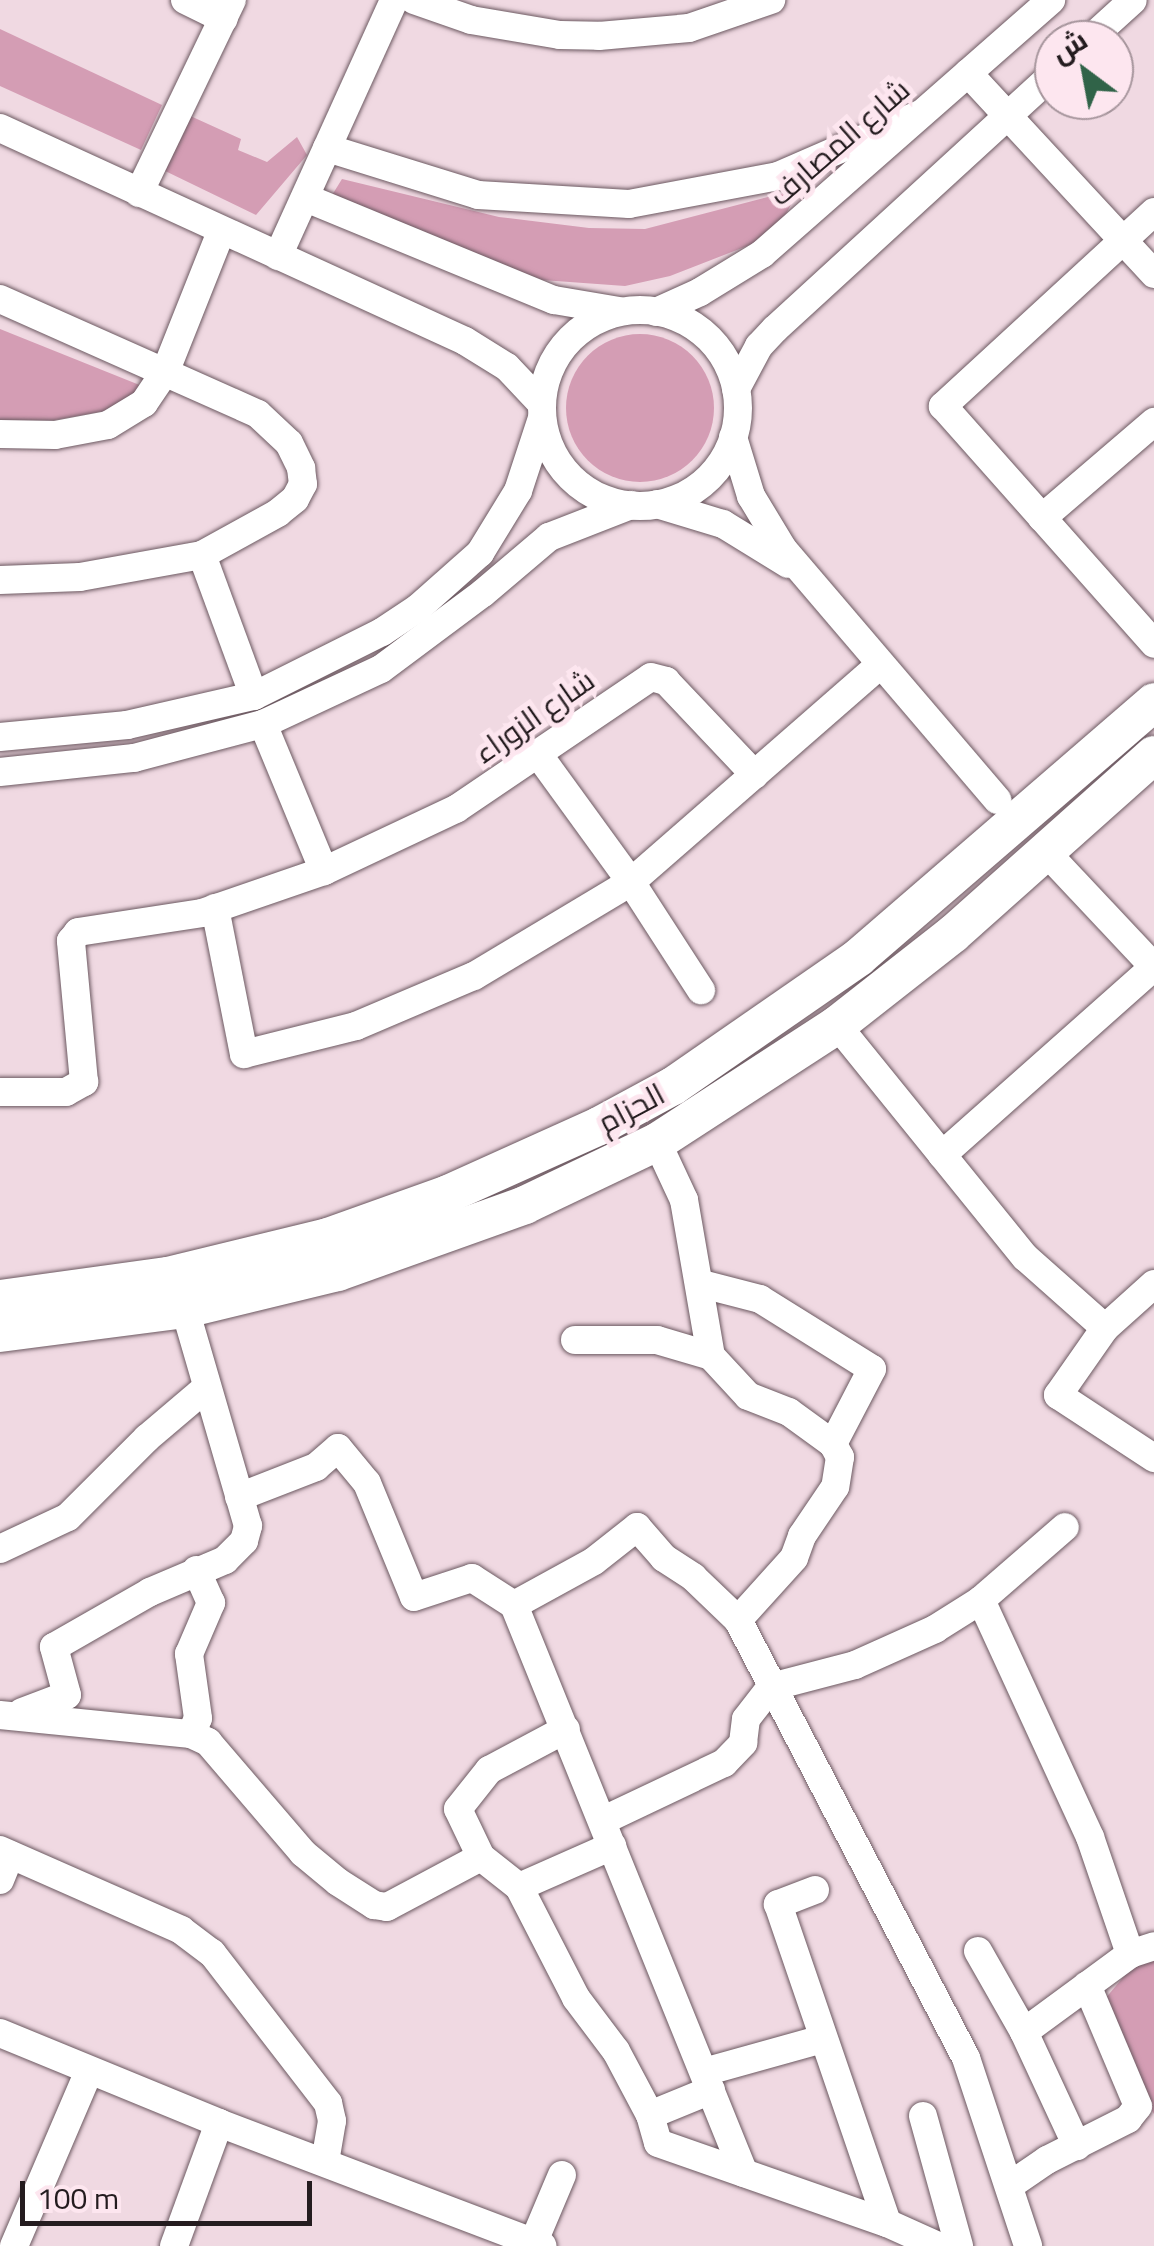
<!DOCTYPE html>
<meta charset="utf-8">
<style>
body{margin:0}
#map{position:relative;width:1154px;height:2246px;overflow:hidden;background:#f0d9e2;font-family:"Titillium Web",Cairo,sans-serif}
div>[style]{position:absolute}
.green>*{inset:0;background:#d49db4}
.round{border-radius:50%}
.roads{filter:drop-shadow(0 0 2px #6c5961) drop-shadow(0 0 2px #6c5961)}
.minor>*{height:28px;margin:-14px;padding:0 14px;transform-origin:14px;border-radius:14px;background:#fff}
.minor>.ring{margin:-14px;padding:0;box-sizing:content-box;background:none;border:28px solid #fff;border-radius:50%}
.major>*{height:38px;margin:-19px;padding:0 19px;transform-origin:19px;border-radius:19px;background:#fff}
span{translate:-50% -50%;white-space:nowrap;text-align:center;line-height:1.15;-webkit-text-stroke:10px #fde6ef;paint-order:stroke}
.street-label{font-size:30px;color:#241c1f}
.north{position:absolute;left:1034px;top:20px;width:100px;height:100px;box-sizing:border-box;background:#fde6ef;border:2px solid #a6959c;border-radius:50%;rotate:328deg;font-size:28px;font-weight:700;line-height:40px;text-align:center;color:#241c1f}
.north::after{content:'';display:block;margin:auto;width:35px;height:45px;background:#306348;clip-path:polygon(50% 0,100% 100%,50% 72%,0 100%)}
.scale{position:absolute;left:20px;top:2181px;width:292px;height:45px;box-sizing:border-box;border:5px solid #241c1f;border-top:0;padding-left:12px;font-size:30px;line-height:35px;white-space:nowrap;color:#241c1f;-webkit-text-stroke:8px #fde6ef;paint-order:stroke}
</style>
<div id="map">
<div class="green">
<div style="clip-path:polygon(0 29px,162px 105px,141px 150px,0 86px)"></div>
<div style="clip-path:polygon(186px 114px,241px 139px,238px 150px,267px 162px,297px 137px,307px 155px,256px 215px,159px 168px)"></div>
<div style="clip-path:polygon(342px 179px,499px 217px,589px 228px,645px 229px,799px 189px,786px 214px,760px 241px,670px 276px,625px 286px,542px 280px,329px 200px)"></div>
<div style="clip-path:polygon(0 329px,142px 386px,128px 403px,104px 411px,55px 420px,0 421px)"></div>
<div class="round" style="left:566px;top:334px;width:148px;height:148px"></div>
<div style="clip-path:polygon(1154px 1955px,1154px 2114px,1127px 2066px,1104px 2000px,1131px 1968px)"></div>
</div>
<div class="roads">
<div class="minor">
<div style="left:185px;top:0;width:43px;rotate:26deg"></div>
<div style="left:414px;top:0;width:60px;rotate:19.3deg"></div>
<div style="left:471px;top:20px;width:90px;rotate:9.6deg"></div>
<div style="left:560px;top:35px;width:39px;rotate:1deg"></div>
<div style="left:599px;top:36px;width:90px;rotate:-5.1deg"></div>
<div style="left:689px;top:28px;width:87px;rotate:-18.9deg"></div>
<div style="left:1089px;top:40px;width:59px;rotate:-42.3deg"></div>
<div style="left:968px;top:73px;width:274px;rotate:47.2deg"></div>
<div style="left:0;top:128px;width:511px;rotate:24.61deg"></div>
<div style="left:465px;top:341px;width:49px;rotate:31.8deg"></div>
<div style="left:507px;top:367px;width:51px;rotate:46.6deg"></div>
<div style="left:327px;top:148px;width:158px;rotate:17.3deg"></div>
<div style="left:478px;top:195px;width:151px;rotate:3.4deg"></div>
<div style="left:629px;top:204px;width:152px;rotate:-10.6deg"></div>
<div style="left:778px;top:176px;width:153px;rotate:-23.5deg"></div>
<div style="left:139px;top:193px;width:214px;rotate:-64.3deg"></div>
<div style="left:306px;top:198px;width:268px;rotate:22.4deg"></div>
<div style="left:554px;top:300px;width:66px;rotate:9.6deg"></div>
<div style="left:1154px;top:212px;width:287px;rotate:137.4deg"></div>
<div style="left:943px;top:406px;width:318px;rotate:48.4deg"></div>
<div style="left:278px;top:256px;width:281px;rotate:-65.6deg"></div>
<div style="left:0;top:299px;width:282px;rotate:24deg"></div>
<div style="left:258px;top:414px;width:42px;rotate:43.1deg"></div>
<div style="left:289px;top:443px;width:28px;rotate:64deg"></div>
<div style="left:301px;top:468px;width:16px;rotate:83deg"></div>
<div style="left:303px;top:484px;width:17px;rotate:118deg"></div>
<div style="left:295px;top:499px;width:22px;rotate:141deg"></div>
<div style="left:278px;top:513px;width:87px;rotate:151.1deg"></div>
<div style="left:202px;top:555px;width:124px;rotate:169.8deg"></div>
<div style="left:80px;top:577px;width:80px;rotate:177.9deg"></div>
<div class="ring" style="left:542px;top:310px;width:168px;height:168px"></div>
<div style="left:656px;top:312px;width:48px;rotate:-24.4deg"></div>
<div style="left:700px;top:292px;width:73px;rotate:-31.5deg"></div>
<div style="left:762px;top:254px;width:385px;rotate:-41.3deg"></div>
<div style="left:736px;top:389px;width:49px;rotate:-61.9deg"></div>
<div style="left:759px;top:346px;width:23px;rotate:-47deg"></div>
<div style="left:775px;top:329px;width:379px;rotate:-42.5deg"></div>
<div style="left:0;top:434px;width:55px;rotate:1deg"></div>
<div style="left:55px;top:435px;width:54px;rotate:-10.7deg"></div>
<div style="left:108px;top:425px;width:42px;rotate:-31.4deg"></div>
<div style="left:144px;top:403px;width:40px;rotate:-56deg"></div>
<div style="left:166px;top:370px;width:149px;rotate:-68.3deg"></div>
<div style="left:733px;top:437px;width:62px;rotate:73deg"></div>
<div style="left:751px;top:496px;width:62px;rotate:58.9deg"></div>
<div style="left:783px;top:549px;width:330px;rotate:49.5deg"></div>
<div style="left:657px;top:504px;width:69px;rotate:16.9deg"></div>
<div style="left:723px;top:524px;width:76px;rotate:31.6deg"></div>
<div style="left:1042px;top:518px;width:148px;rotate:-40.6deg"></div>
<div style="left:202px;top:555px;width:150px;rotate:69.8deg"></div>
<div style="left:263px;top:724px;width:159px;rotate:67.5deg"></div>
<div style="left:0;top:737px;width:128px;rotate:-5.4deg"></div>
<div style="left:127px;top:725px;width:130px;rotate:-12.9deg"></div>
<div style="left:254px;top:696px;width:143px;rotate:-26.6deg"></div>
<div style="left:382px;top:632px;width:43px;rotate:-33.7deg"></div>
<div style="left:418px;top:608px;width:83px;rotate:-41.6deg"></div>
<div style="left:480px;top:553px;width:73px;rotate:-58.5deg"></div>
<div style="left:518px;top:491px;width:77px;rotate:-71.8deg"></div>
<div style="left:538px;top:754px;width:158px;rotate:54deg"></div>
<div style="left:631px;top:882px;width:129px;rotate:57.1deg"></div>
<div style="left:0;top:772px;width:135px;rotate:-6deg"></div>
<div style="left:134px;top:758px;width:133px;rotate:-14.8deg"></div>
<div style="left:263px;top:724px;width:130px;rotate:-25deg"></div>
<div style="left:381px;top:669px;width:127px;rotate:-36.7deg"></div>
<div style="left:483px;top:593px;width:87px;rotate:-40.3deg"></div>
<div style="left:549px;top:537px;width:88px;rotate:-21.3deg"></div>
<div style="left:1046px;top:852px;width:158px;rotate:46.8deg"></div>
<div style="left:215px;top:908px;width:149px;rotate:78.8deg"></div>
<div style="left:244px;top:1054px;width:115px;rotate:-14deg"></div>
<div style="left:356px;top:1026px;width:128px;rotate:-23deg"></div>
<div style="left:474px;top:976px;width:183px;rotate:-30.9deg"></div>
<div style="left:631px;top:882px;width:330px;rotate:-41.1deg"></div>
<div style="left:837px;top:1025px;width:299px;rotate:51deg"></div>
<div style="left:1025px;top:1257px;width:107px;rotate:41.6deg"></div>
<div style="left:0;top:1092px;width:66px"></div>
<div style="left:66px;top:1092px;width:21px;rotate:-29deg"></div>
<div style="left:84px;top:1082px;width:142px;rotate:-95.3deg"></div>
<div style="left:71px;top:941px;width:11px;rotate:-52deg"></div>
<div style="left:78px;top:932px;width:125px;rotate:-8.7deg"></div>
<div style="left:202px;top:913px;width:129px;rotate:-19deg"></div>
<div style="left:324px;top:871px;width:146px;rotate:-25.2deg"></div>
<div style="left:456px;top:809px;width:235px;rotate:-34.1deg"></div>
<div style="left:651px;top:677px;width:16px;rotate:15deg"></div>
<div style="left:666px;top:681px;width:129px;rotate:46.6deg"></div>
<div style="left:657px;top:1142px;width:64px;rotate:65deg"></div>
<div style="left:684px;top:1200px;width:158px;rotate:80.2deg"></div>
<div style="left:711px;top:1356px;width:54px;rotate:47.2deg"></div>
<div style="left:748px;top:1396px;width:44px;rotate:21.3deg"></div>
<div style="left:789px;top:1412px;width:54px;rotate:36deg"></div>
<div style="left:833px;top:1444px;width:15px;rotate:62deg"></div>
<div style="left:840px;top:1457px;width:30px;rotate:99deg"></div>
<div style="left:835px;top:1487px;width:59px;rotate:124deg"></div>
<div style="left:802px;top:1536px;width:23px;rotate:110deg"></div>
<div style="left:794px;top:1558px;width:84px;rotate:132.1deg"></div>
<div style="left:738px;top:1620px;width:494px;rotate:62.5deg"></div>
<div style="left:966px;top:2058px;width:198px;rotate:71.7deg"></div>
<div style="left:942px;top:1155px;width:283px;rotate:-41.6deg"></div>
<div style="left:702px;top:1284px;width:60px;rotate:14.5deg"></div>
<div style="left:760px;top:1299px;width:132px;rotate:32deg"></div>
<div style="left:872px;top:1369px;width:85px;rotate:117.5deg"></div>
<div style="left:1154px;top:1284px;width:66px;rotate:138.1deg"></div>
<div style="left:1105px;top:1328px;width:82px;rotate:125deg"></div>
<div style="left:1058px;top:1395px;width:115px;rotate:33.3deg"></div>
<div style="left:575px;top:1340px;width:82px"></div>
<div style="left:657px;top:1340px;width:56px;rotate:16.5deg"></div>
<div style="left:239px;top:1497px;width:83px;rotate:-21.3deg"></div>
<div style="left:316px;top:1467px;width:29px;rotate:-41deg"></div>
<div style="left:338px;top:1448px;width:45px;rotate:50.4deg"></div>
<div style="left:367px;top:1483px;width:123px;rotate:67.6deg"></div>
<div style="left:414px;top:1597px;width:61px;rotate:-18.1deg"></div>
<div style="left:472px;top:1578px;width:50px;rotate:32.7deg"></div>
<div style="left:514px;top:1605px;width:613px;rotate:67.96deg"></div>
<div style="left:0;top:1549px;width:75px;rotate:-25.2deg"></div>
<div style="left:68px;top:1517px;width:112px;rotate:-45deg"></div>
<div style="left:147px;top:1438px;width:77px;rotate:-40.3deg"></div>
<div style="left:981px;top:1600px;width:261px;rotate:65.3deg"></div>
<div style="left:1090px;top:1837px;width:124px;rotate:71.1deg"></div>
<div style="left:514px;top:1605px;width:91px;rotate:-28.8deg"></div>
<div style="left:594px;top:1561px;width:55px;rotate:-38.3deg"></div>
<div style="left:637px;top:1527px;width:41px;rotate:48.9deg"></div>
<div style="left:664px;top:1558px;width:35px;rotate:33deg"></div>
<div style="left:693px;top:1577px;width:62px;rotate:43.7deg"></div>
<div style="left:22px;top:1712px;width:48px;rotate:-20.7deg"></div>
<div style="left:67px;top:1695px;width:50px;rotate:-105.2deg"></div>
<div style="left:54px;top:1647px;width:111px;rotate:-29.8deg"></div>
<div style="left:150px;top:1592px;width:82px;rotate:-23.1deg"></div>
<div style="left:225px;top:1560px;width:27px;rotate:-45deg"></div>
<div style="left:244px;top:1541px;width:16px;rotate:-75deg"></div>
<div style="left:248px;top:1526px;width:226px;rotate:-106.2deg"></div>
<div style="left:0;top:1715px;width:192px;rotate:5.7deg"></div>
<div style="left:191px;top:1734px;width:19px;rotate:25deg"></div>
<div style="left:208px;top:1742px;width:146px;rotate:49.4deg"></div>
<div style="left:303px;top:1853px;width:45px;rotate:39.6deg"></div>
<div style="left:338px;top:1882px;width:43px;rotate:32.6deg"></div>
<div style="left:374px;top:1905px;width:13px;rotate:9deg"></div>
<div style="left:387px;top:1907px;width:106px;rotate:-28deg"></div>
<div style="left:481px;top:1857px;width:48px;rotate:38.3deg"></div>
<div style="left:519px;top:1887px;width:102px;rotate:-23.8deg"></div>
<div style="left:191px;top:1734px;width:17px;rotate:-66deg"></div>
<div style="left:198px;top:1718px;width:65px;rotate:-98deg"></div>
<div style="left:189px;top:1654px;width:56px;rotate:-66.7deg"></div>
<div style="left:211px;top:1603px;width:36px;rotate:-114deg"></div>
<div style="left:604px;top:1820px;width:133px;rotate:-25.4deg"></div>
<div style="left:724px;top:1763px;width:28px;rotate:-46deg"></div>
<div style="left:743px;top:1743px;width:24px;rotate:-83deg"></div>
<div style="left:746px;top:1719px;width:41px;rotate:-52deg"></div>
<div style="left:771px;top:1687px;width:87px;rotate:-14.7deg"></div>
<div style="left:855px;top:1665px;width:88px;rotate:-24.2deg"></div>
<div style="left:935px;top:1629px;width:54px;rotate:-32.2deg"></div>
<div style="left:981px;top:1600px;width:111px;rotate:-41deg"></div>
<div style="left:0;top:1850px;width:198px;rotate:23.8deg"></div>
<div style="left:181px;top:1930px;width:39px;rotate:37deg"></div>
<div style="left:212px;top:1953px;width:190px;rotate:52.3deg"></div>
<div style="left:328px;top:2103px;width:18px;rotate:77deg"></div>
<div style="left:332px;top:2121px;width:42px;rotate:99.7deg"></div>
<div style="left:481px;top:1857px;width:53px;rotate:-115.6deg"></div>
<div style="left:458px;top:1809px;width:50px;rotate:-51.5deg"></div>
<div style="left:489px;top:1770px;width:87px;rotate:-28deg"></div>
<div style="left:0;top:1880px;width:27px;rotate:-68deg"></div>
<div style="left:519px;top:1887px;width:125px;rotate:62.8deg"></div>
<div style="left:576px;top:1998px;width:66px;rotate:53deg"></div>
<div style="left:616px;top:2051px;width:72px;rotate:62deg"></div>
<div style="left:650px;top:2115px;width:29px;rotate:74deg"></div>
<div style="left:658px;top:2143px;width:243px;rotate:19.3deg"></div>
<div style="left:887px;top:2223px;width:56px;rotate:24.3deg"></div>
<div style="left:815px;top:1890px;width:40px;rotate:159deg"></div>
<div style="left:778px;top:1904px;width:337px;rotate:71.1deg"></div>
<div style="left:978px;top:1951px;width:93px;rotate:60.4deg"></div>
<div style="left:1024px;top:2032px;width:126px;rotate:65.1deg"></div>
<div style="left:1024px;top:2032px;width:132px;rotate:-36.3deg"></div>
<div style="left:1130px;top:1954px;width:25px;rotate:-18deg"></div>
<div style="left:0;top:2033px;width:237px;rotate:22.3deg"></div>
<div style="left:219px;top:2123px;width:346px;rotate:20.8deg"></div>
<div style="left:704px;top:2072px;width:123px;rotate:-15.6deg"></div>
<div style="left:650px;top:2115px;width:66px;rotate:-22.3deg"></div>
<div style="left:923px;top:2116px;width:135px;rotate:74.5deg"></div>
<div style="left:1009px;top:2186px;width:46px;rotate:-34.4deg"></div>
<div style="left:1047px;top:2160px;width:91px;rotate:-26.8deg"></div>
<div style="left:1128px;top:2119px;width:16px;rotate:-52deg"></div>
<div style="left:1138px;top:2106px;width:131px;rotate:-112.9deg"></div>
<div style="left:14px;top:2246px;width:190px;rotate:-66.8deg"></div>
<div style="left:174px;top:2246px;width:131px;rotate:-69.9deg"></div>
<div style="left:532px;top:2246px;width:77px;rotate:-67.1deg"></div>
</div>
<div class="major">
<div style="left:0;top:1299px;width:170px;rotate:-7.8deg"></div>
<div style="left:168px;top:1276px;width:165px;rotate:-13.7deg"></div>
<div style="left:328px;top:1237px;width:127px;rotate:-19.7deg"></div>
<div style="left:448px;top:1194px;width:166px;rotate:-24.2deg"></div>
<div style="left:599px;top:1126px;width:84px;rotate:-28.4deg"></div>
<div style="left:673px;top:1086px;width:226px;rotate:-34.7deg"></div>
<div style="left:859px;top:957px;width:390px;rotate:-40.8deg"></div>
<div style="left:0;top:1333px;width:187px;rotate:-7.4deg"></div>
<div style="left:185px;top:1309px;width:157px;rotate:-13.6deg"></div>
<div style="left:338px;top:1272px;width:199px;rotate:-19.7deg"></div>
<div style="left:525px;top:1205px;width:146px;rotate:-25.5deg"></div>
<div style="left:657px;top:1142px;width:215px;rotate:-33deg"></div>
<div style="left:837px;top:1025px;width:147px;rotate:-38.1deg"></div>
<div style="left:953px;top:934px;width:269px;rotate:-41.7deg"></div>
</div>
</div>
<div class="street-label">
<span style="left:839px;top:142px;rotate:-41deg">شارع المصارف</span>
<span style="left:534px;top:716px;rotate:-35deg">شارع الزوراء</span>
<span style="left:631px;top:1108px;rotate:-28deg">الحزام</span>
</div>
<div class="north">ش</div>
<div class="scale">100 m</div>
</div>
